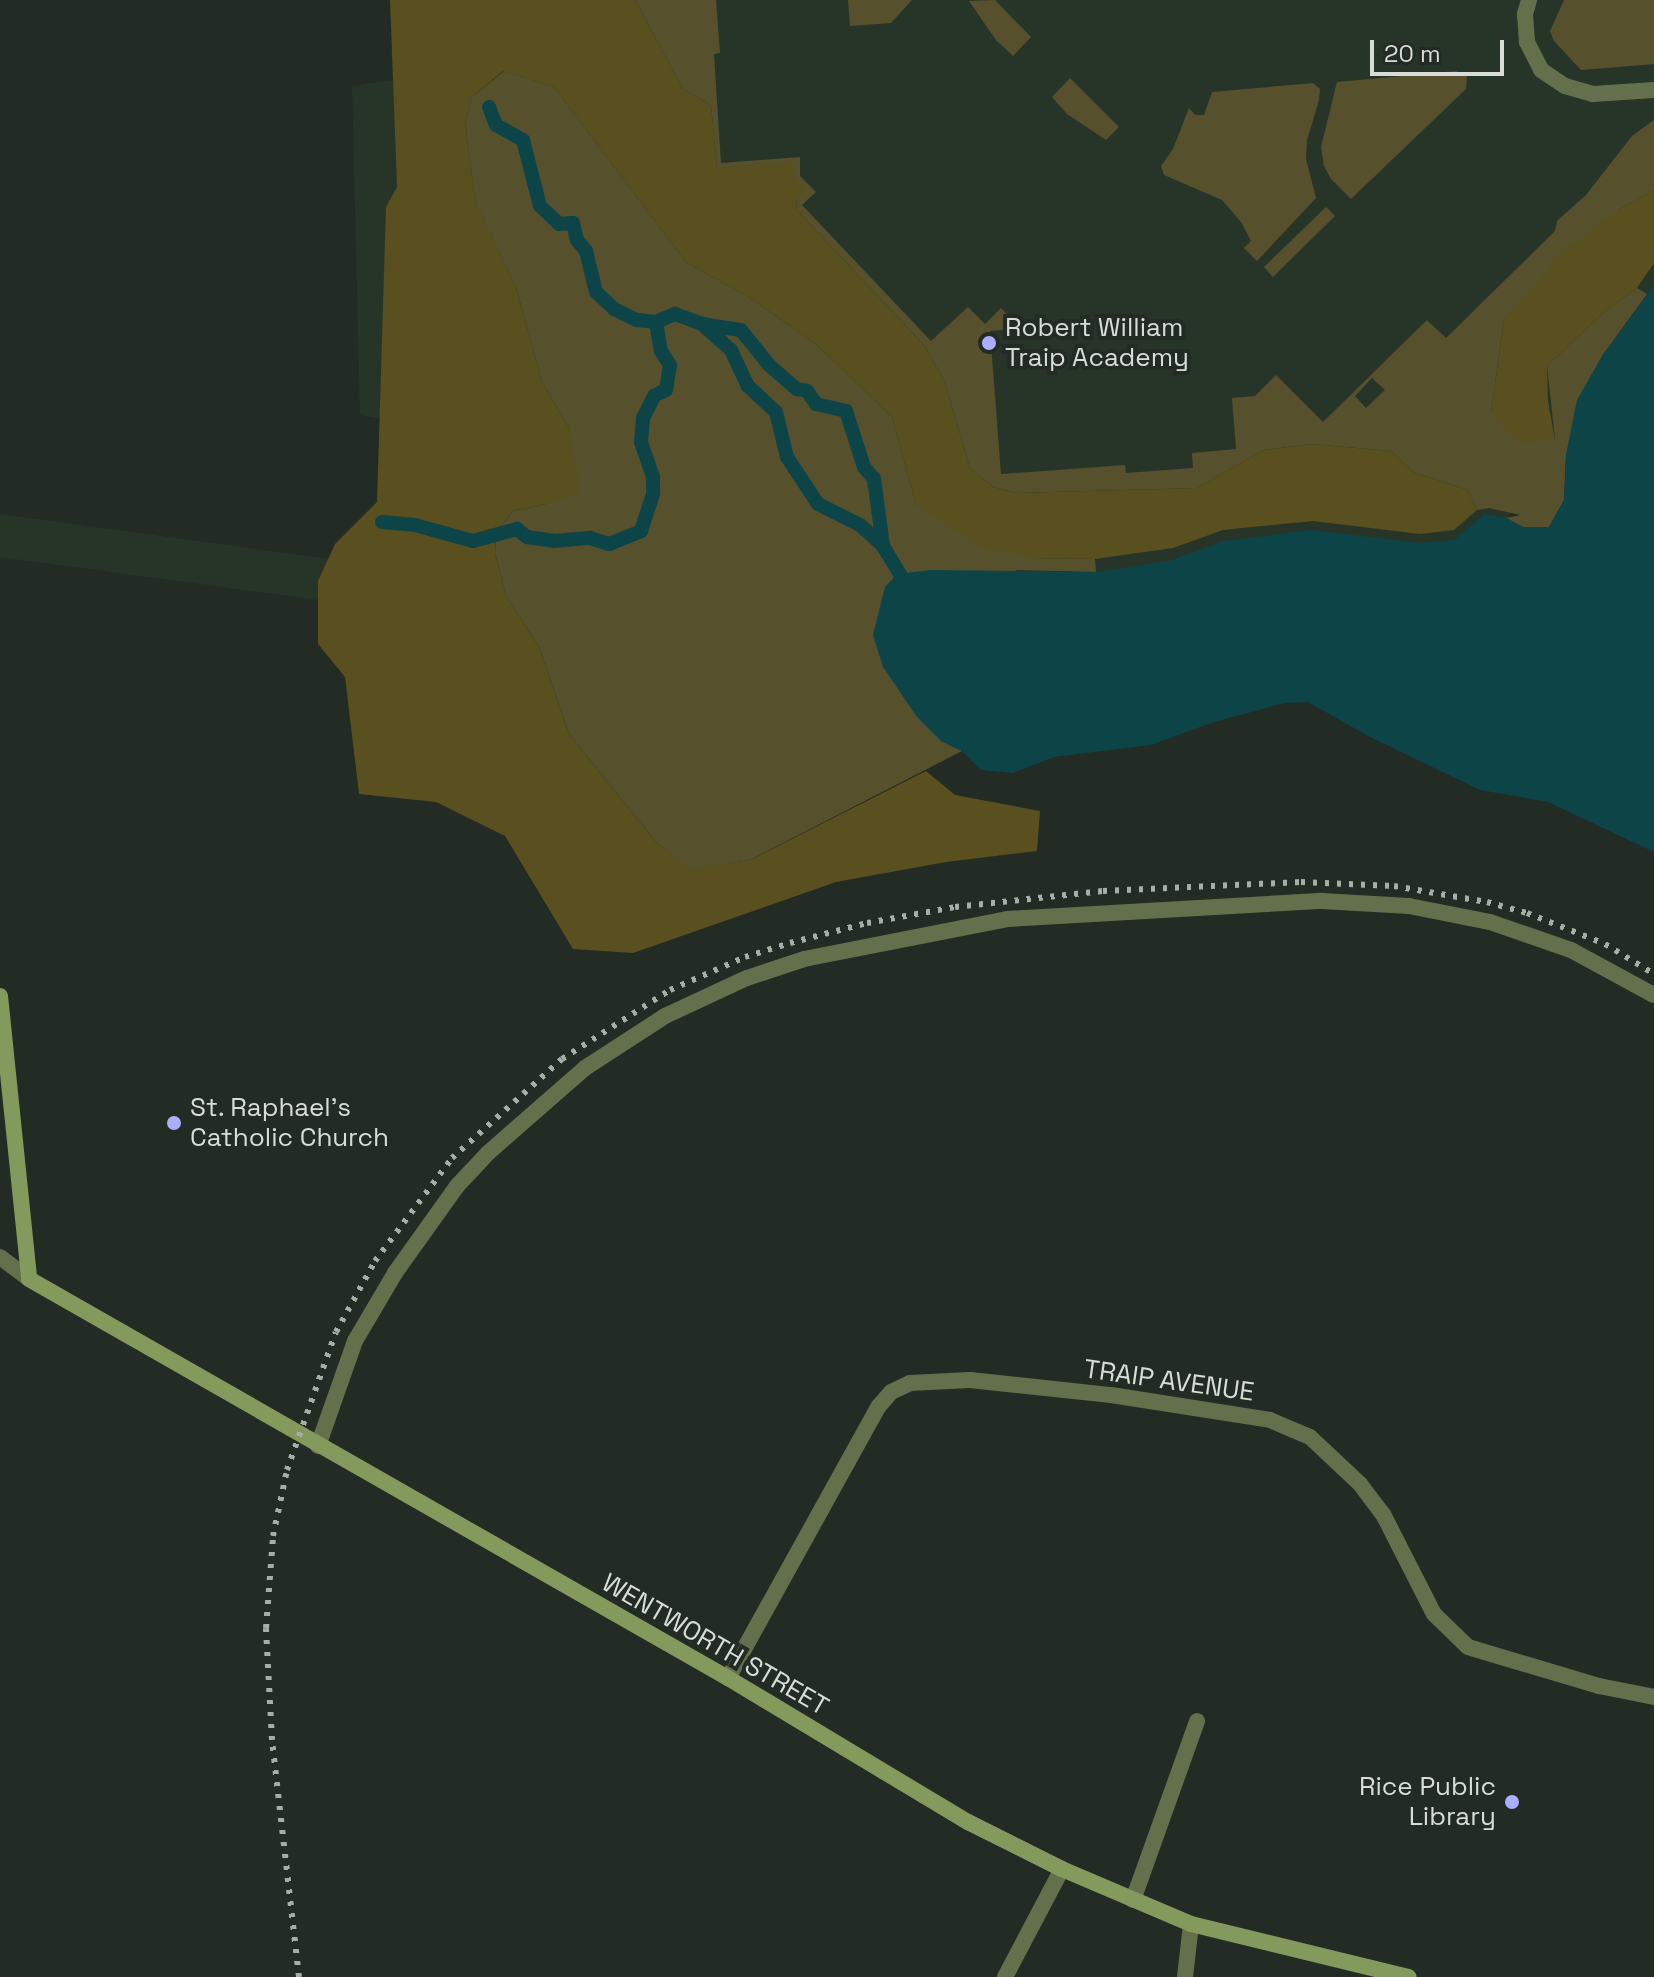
<!DOCTYPE html>
<style>
body{margin:0}
#map{position:relative;width:1654px;height:1977px;overflow:hidden;background:#232b25;font-family:"Space Grotesk",sans-serif}
div>[style]{position:absolute}
.built>*{inset:0;background:#273529}
.green>*{inset:0;background:#57502d}
.forest>*{inset:0;background:#594f1f}
.water>*{inset:0;background:#0d4448}
.stream>*{height:14px;margin:-7px;padding:0 7px;transform-origin:7px;border-radius:7px;background:#0d4448}
.service>*{height:16px;margin:-8px;padding:0 8px;transform-origin:8px;border-radius:8px;background:#63704b}
.minor>*{height:16px;margin:-8px;padding:0 8px;transform-origin:8px;border-radius:8px;background:#63704b}
.tertiary>*{height:16px;margin:-8px;padding:0 8px;transform-origin:8px;border-radius:8px;background:#63704b}
.secondary>*{height:16px;margin:-8px;padding:0 8px;transform-origin:8px;border-radius:8px;background:#84995c}
.rail>*{height:6px;margin-top:-3px;transform-origin:0;background:repeating-linear-gradient(90deg,#a7ada8 0 4px,transparent 0 12px)}
.dots>*{width:22px;height:22px;translate:-50% -50%;box-sizing:border-box;border:4px solid #232b25;border-radius:50%}
span{translate:-50% -50%;white-space:nowrap;text-align:center;line-height:1.15;-webkit-text-stroke:8px #232b25;paint-order:stroke}
.poi-label{font-size:26px;color:#d8ddd8}
.left{translate:0 -50%;text-align:left}
.right{translate:-100% -50%;text-align:right}
.street-label{font-size:26px;color:#d8ddd8}
.scale{position:absolute;left:1370px;top:40px;width:134px;height:36px;box-sizing:border-box;border:4px solid #d8ddd8;border-top:0;padding-left:10px;font-size:24px;line-height:28px;white-space:nowrap;color:#d8ddd8;-webkit-text-stroke:6px #232b25;paint-order:stroke}
</style>
<div id="map">
<div class="built">
<div style="clip-path:polygon(450px 0,1654px 0,1654px 325px,1570px 411px,1546px 458px,1508px 517px,1474px 558px,866px 674px,0 557px,0 514px,660px 604px,610px 460px,360px 415px,352px 86px,487px 67px)"></div>
</div>
<div class="green">
<div style="clip-path:polygon(evenodd,635px 0,716px 0,720px 53px,714px 54px,721px 163px,800px 157px,800px 176px,816px 192px,802px 205px,931px 341px,968px 307px,985px 324px,1001px 308px,1020px 328px,990px 331px,1001px 474px,1125px 465px,1126px 473px,1193px 468px,1192px 453px,1236px 449px,1232px 398px,1255px 396px,1276px 375px,1323px 422px,1427px 320px,1446px 338px,1555px 231px,1557px 221px,1586px 195px,1632px 136px,1654px 120px,1654px 190px,1620px 209px,1504px 319px,1491px 413px,1555px 439px,1547px 366px,1604px 312px,1637px 288px,1647px 294px,1602px 356px,1566px 455px,1564px 500px,1549px 527px,1523px 527px,1506px 518px,1520px 515px,1489px 508px,1477px 510px,1468px 490px,1413px 472px,1391px 451px,1311px 444px,1264px 450px,1197px 488px,1017px 493px,993px 487px,970px 468px,944px 380px,924px 345px,796px 209px,797px 199px,717px 168px,711px 105px,683px 89px,635px 0,1372px 378px,1385px 390px,1366px 408px,1355px 396px,1372px 378px)"></div>
<div style="clip-path:polygon(848px 0,912px 0,891px 23px,850px 26px)"></div>
<div style="clip-path:polygon(995px 0,1031px 37px,1013px 56px,996px 40px,969px 1px)"></div>
<div style="clip-path:polygon(1564px 0,1654px 0,1654px 64px,1581px 70px,1554px 41px,1550px 31px)"></div>
<div style="clip-path:polygon(504px 71px,554px 87px,686px 262px,752px 299px,817px 345px,892px 417px,916px 504px,1035px 558px,1095px 559px,1096px 572px,1016px 570px,941px 741px,962px 751px,750px 860px,689px 870px,656px 842px,569px 734px,539px 647px,506px 596px,495px 553px,496px 532px,513px 511px,546px 504px,569px 428px,542px 382px,516px 287px,476px 204px,465px 124px,471px 98px)"></div>
<div style="clip-path:polygon(1456px 71px,1467px 76px,1466px 89px,1351px 199px,1331px 179px,1324px 166px,1321px 147px,1337px 82px)"></div>
<div style="clip-path:polygon(1070px 78px,1119px 127px,1106px 140px,1067px 114px,1052px 97px)"></div>
<div style="clip-path:polygon(1313px 83px,1320px 89px,1319px 100px,1307px 140px,1306px 159px,1316px 198px,1257px 261px,1244px 248px,1251px 241px,1241px 222px,1222px 200px,1164px 175px,1161px 166px,1173px 149px,1189px 108px,1195px 115px,1204px 115px,1212px 92px)"></div>
<div style="clip-path:polygon(1326px 207px,1335px 216px,1273px 277px,1264px 267px)"></div>
</div>
<div class="forest">
<div style="clip-path:polygon(390px 0,635px 0,683px 89px,711px 105px,717px 168px,793px 162px,794px 179px,807px 190px,797px 199px,796px 209px,924px 345px,944px 380px,970px 468px,993px 487px,1017px 493px,1197px 488px,1264px 450px,1311px 444px,1391px 451px,1413px 472px,1468px 490px,1477px 510px,1454px 530px,1420px 534px,1313px 521px,1223px 530px,1173px 548px,1095px 559px,1035px 558px,980px 547px,916px 504px,892px 417px,817px 345px,752px 299px,686px 262px,554px 87px,503px 71px,471px 98px,465px 124px,476px 203px,516px 287px,542px 382px,569px 428px,580px 492px,546px 504px,513px 511px,496px 532px,495px 553px,506px 596px,539px 647px,569px 734px,656px 842px,689px 869px,750px 860px,926px 771px,955px 795px,1040px 811px,1037px 851px,946px 862px,836px 882px,633px 953px,573px 949px,505px 836px,436px 802px,359px 794px,345px 677px,318px 644px,318px 581px,335px 544px,377px 502px,386px 207px,397px 187px)"></div>
<div style="clip-path:polygon(1654px 190px,1654px 263px,1637px 288px,1604px 312px,1547px 366px,1548px 401px,1555px 440px,1520px 443px,1491px 413px,1504px 319px,1564px 251px,1620px 209px)"></div>
</div>
<div class="water">
<div style="clip-path:polygon(1654px 286px,1654px 852px,1548px 802px,1480px 790px,1370px 737px,1308px 702px,1285px 703px,1214px 722px,1151px 745px,1054px 757px,1013px 773px,981px 770px,962px 751px,941px 741px,917px 717px,883px 667px,873px 635px,885px 587px,897px 574px,931px 570px,1096px 572px,1169px 561px,1224px 541px,1311px 530px,1420px 543px,1454px 540px,1485px 514px,1506px 518px,1523px 527px,1549px 527px,1564px 500px,1566px 455px,1577px 400px,1602px 356px)"></div>
</div>
<div class="stream">
<div style="left:489px;top:107px;width:19px;rotate:69deg"></div>
<div style="left:496px;top:125px;width:31px;rotate:29deg"></div>
<div style="left:523px;top:140px;width:68px;rotate:75.6deg"></div>
<div style="left:540px;top:206px;width:26px;rotate:43deg"></div>
<div style="left:559px;top:224px;width:14px;rotate:-4deg"></div>
<div style="left:573px;top:223px;width:17px;rotate:77deg"></div>
<div style="left:577px;top:240px;width:14px;rotate:51deg"></div>
<div style="left:586px;top:251px;width:42px;rotate:76.3deg"></div>
<div style="left:596px;top:292px;width:25px;rotate:43deg"></div>
<div style="left:614px;top:309px;width:25px;rotate:26deg"></div>
<div style="left:637px;top:320px;width:19px;rotate:6deg"></div>
<div style="left:656px;top:322px;width:21px;rotate:-23deg"></div>
<div style="left:675px;top:314px;width:29px;rotate:20deg"></div>
<div style="left:702px;top:324px;width:39px;rotate:42deg"></div>
<div style="left:731px;top:350px;width:40px;rotate:65deg"></div>
<div style="left:748px;top:386px;width:38px;rotate:43deg"></div>
<div style="left:776px;top:412px;width:46px;rotate:76.3deg"></div>
<div style="left:787px;top:457px;width:56px;rotate:56.6deg"></div>
<div style="left:818px;top:504px;width:47px;rotate:26.6deg"></div>
<div style="left:860px;top:525px;width:31px;rotate:42deg"></div>
<div style="left:883px;top:546px;width:50px;rotate:58.8deg"></div>
<div style="left:702px;top:324px;width:39px;rotate:9deg"></div>
<div style="left:741px;top:330px;width:45px;rotate:51.3deg"></div>
<div style="left:769px;top:365px;width:37px;rotate:41deg"></div>
<div style="left:797px;top:389px;width:10px;rotate:11deg"></div>
<div style="left:807px;top:391px;width:16px;rotate:55deg"></div>
<div style="left:816px;top:404px;width:31px;rotate:13deg"></div>
<div style="left:846px;top:411px;width:59px;rotate:72.2deg"></div>
<div style="left:864px;top:467px;width:16px;rotate:50deg"></div>
<div style="left:874px;top:479px;width:68px;rotate:82.3deg"></div>
<div style="left:382px;top:522px;width:33px;rotate:5deg"></div>
<div style="left:415px;top:525px;width:60px;rotate:15.4deg"></div>
<div style="left:473px;top:541px;width:46px;rotate:-15.3deg"></div>
<div style="left:517px;top:529px;width:13px;rotate:39deg"></div>
<div style="left:527px;top:537px;width:27px;rotate:8deg"></div>
<div style="left:554px;top:541px;width:36px;rotate:-5deg"></div>
<div style="left:590px;top:538px;width:20px;rotate:18deg"></div>
<div style="left:609px;top:544px;width:35px;rotate:-22deg"></div>
<div style="left:641px;top:531px;width:40px;rotate:-72deg"></div>
<div style="left:653px;top:493px;width:16px;rotate:-90deg"></div>
<div style="left:653px;top:477px;width:37px;rotate:-109deg"></div>
<div style="left:641px;top:442px;width:24px;rotate:-85deg"></div>
<div style="left:643px;top:418px;width:25px;rotate:-63deg"></div>
<div style="left:654px;top:396px;width:13px;rotate:-27deg"></div>
<div style="left:666px;top:390px;width:25px;rotate:-81deg"></div>
<div style="left:670px;top:365px;width:17px;rotate:-123deg"></div>
<div style="left:661px;top:351px;width:29px;rotate:-100deg"></div>
</div>
<div class="service">
<div style="left:1529px;top:0;width:15px;rotate:106deg"></div>
<div style="left:1525px;top:14px;width:28px;rotate:86deg"></div>
<div style="left:1527px;top:42px;width:31px;rotate:63deg"></div>
<div style="left:1541px;top:70px;width:29px;rotate:34deg"></div>
<div style="left:1565px;top:86px;width:29px;rotate:16deg"></div>
<div style="left:1593px;top:94px;width:61px;rotate:-3.8deg"></div>
<div style="left:318px;top:1446px;width:111px;rotate:-70.6deg"></div>
<div style="left:355px;top:1341px;width:79px;rotate:-59.5deg"></div>
<div style="left:395px;top:1273px;width:107px;rotate:-54.5deg"></div>
<div style="left:457px;top:1186px;width:45px;rotate:-46.8deg"></div>
<div style="left:488px;top:1153px;width:129px;rotate:-41.2deg"></div>
<div style="left:585px;top:1068px;width:95px;rotate:-33deg"></div>
<div style="left:665px;top:1016px;width:90px;rotate:-24.9deg"></div>
<div style="left:747px;top:978px;width:60px;rotate:-18.4deg"></div>
<div style="left:804px;top:959px;width:207px;rotate:-11.1deg"></div>
<div style="left:1007px;top:919px;width:316px;rotate:-3.3deg"></div>
<div style="left:1322px;top:901px;width:87px;rotate:3.3deg"></div>
<div style="left:1409px;top:906px;width:83px;rotate:11.2deg"></div>
<div style="left:1490px;top:922px;width:86px;rotate:19.1deg"></div>
<div style="left:1571px;top:950px;width:94px;rotate:28.5deg"></div>
<div style="left:1133px;top:1900px;width:190px;rotate:-70.3deg"></div>
<div style="left:1185px;top:1977px;width:53px;rotate:-83.5deg"></div>
</div>
<div class="minor">
<div style="left:728px;top:1678px;width:311px;rotate:-61deg"></div>
<div style="left:879px;top:1406px;width:18px;rotate:-49deg"></div>
<div style="left:891px;top:1392px;width:21px;rotate:-25deg"></div>
<div style="left:910px;top:1383px;width:60px;rotate:-2.9deg"></div>
<div style="left:970px;top:1380px;width:142px;rotate:6.1deg"></div>
<div style="left:1111px;top:1395px;width:161px;rotate:8.9deg"></div>
<div style="left:1270px;top:1420px;width:43px;rotate:23deg"></div>
<div style="left:1310px;top:1437px;width:69px;rotate:43.2deg"></div>
<div style="left:1360px;top:1484px;width:38px;rotate:53deg"></div>
<div style="left:1383px;top:1514px;width:112px;rotate:63deg"></div>
<div style="left:1434px;top:1614px;width:47px;rotate:44.1deg"></div>
<div style="left:1468px;top:1647px;width:137px;rotate:16.6deg"></div>
<div style="left:1599px;top:1686px;width:56px;rotate:11.3deg"></div>
<div style="left:1005px;top:1977px;width:122px;rotate:-62.2deg"></div>
</div>
<div class="tertiary">
<div style="left:0;top:1257px;width:36px;rotate:37deg"></div>
</div>
<div class="secondary">
<div style="left:0;top:996px;width:284px;rotate:84.1deg"></div>
<div style="left:29px;top:1279px;width:805px;rotate:29.72deg"></div>
<div style="left:728px;top:1678px;width:280px;rotate:31deg"></div>
<div style="left:968px;top:1822px;width:105px;rotate:26.6deg"></div>
<div style="left:1062px;top:1869px;width:140px;rotate:23.1deg"></div>
<div style="left:1191px;top:1924px;width:224px;rotate:13.7deg"></div>
</div>
<div class="rail">
<div style="left:299px;top:1977px;width:239px;rotate:-96.5deg"></div>
<div style="left:272px;top:1740px;width:112px;rotate:-93.1deg"></div>
<div style="left:266px;top:1628px;width:92px;rotate:-85.6deg"></div>
<div style="left:273px;top:1536px;width:67px;rotate:-78deg"></div>
<div style="left:287px;top:1470px;width:146px;rotate:-70.5deg"></div>
<div style="left:336px;top:1332px;width:81px;rotate:-61.2deg"></div>
<div style="left:375px;top:1261px;width:129px;rotate:-53.2deg"></div>
<div style="left:452px;top:1158px;width:148px;rotate:-42deg"></div>
<div style="left:562px;top:1059px;width:128px;rotate:-32.6deg"></div>
<div style="left:670px;top:990px;width:82px;rotate:-23.7deg"></div>
<div style="left:745px;top:957px;width:47px;rotate:-17.3deg"></div>
<div style="left:790px;top:943px;width:80px;rotate:-14.6deg"></div>
<div style="left:867px;top:923px;width:89px;rotate:-10.3deg"></div>
<div style="left:955px;top:907px;width:149px;rotate:-6.2deg"></div>
<div style="left:1103px;top:891px;width:198px;rotate:-2.6deg"></div>
<div style="left:1301px;top:882px;width:93px;rotate:2.5deg"></div>
<div style="left:1394px;top:886px;width:94px;rotate:9.8deg"></div>
<div style="left:1487px;top:902px;width:41px;rotate:15.4deg"></div>
<div style="left:1527px;top:913px;width:84px;rotate:21.7deg"></div>
<div style="left:1605px;top:944px;width:57px;rotate:31.5deg"></div>
</div>
<div class="dots">
<div style="left:989px;top:343px;background:#abaffb"></div>
<div style="left:174px;top:1123px;background:#abaffb"></div>
<div style="left:1512px;top:1802px;background:#abaffb"></div>
</div>
<div class="poi-label">
<span class="left" style="left:1005px;top:343px">Robert William<br>Traip Academy</span>
<span class="left" style="left:190px;top:1123px">St. Raphael's<br>Catholic Church</span>
<span class="right" style="left:1496px;top:1802px">Rice Public<br>Library</span>
</div>
<div class="street-label">
<span style="left:1169px;top:1381px;rotate:8deg">TRAIP AVENUE</span>
<span style="left:715px;top:1645px;rotate:30deg">WENTWORTH STREET</span>
</div>
<div class="scale">20 m</div>
</div>
